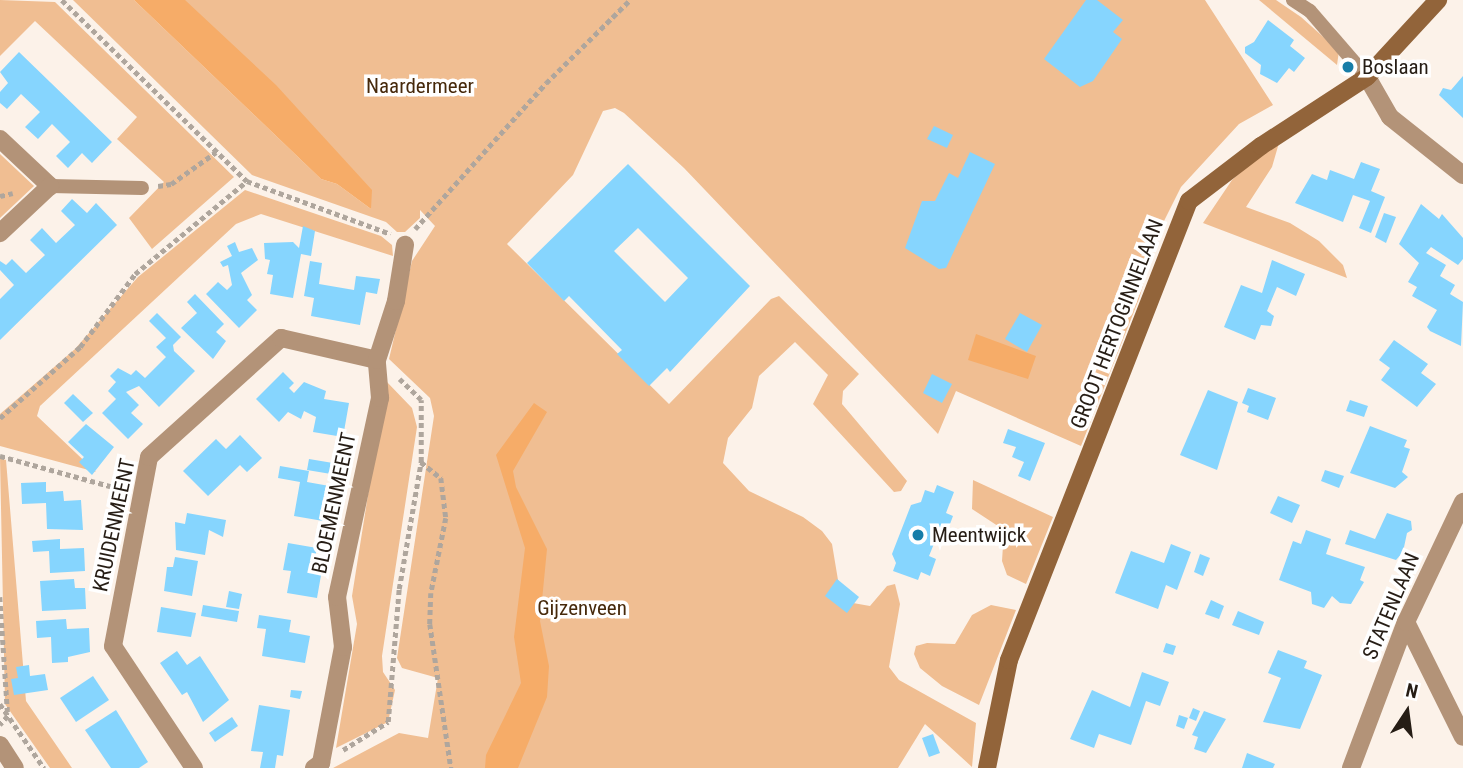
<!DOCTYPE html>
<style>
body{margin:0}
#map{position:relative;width:1463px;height:768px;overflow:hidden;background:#fcf2e9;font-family:"Roboto Condensed",sans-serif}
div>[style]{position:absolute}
.green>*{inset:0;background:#f0be92}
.water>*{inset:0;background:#f6ac68}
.building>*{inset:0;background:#86d5fe}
.path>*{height:4.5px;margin-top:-2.25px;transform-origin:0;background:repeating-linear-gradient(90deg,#afa69d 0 5px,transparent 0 8.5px)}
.service>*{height:14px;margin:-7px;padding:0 7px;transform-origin:7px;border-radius:7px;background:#b39378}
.minor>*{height:18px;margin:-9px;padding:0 9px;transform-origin:9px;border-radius:9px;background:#b39378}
.tertiary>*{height:18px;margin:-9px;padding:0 9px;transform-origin:9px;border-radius:9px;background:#b39378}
.secondary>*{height:18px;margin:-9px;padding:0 9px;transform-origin:9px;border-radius:9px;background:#92643a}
.dots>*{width:19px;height:19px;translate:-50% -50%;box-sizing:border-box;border:4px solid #fff;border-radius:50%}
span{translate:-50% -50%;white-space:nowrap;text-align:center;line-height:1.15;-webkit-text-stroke:7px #fff;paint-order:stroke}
.poi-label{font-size:21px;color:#261d15}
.left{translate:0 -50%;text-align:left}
.park-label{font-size:21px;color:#46290b}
.street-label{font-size:21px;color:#261d15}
.north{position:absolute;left:1372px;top:677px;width:70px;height:70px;-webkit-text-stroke:5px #fff;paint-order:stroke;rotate:13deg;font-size:19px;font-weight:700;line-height:28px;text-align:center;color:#261d15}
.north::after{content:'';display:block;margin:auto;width:24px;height:32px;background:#261d15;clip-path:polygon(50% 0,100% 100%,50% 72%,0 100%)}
</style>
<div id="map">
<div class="green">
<div style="clip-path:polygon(0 0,55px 2px,234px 177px,152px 249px,129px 218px,164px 182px,117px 139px,137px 117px,35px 21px,0 56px)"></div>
<div style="clip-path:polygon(73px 0,134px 0,321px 179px,337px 184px,371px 209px,371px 190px,184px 0,1205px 0,1273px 105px,1239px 124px,1181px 187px,1159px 231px,1139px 299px,1081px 446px,956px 391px,938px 434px,684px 168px,624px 113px,615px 108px,603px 111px,573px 175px,507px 244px,669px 404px,771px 299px,779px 296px,859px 374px,843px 391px,842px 404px,907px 481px,901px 491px,894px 492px,813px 404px,828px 375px,795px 342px,759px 376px,752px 408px,728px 438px,723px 463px,749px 491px,803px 517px,822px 531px,832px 544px,838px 580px,853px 603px,870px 606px,887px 586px,895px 584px,900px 604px,889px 667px,899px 680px,976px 723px,972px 767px,925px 724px,898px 768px,333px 768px,399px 733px,428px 738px,438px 678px,402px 668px,397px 658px,434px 416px,430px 398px,389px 359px,412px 261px,435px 226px,420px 210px,420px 218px,405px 232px,397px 232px,386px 222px,252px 175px)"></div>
<div style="clip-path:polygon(1259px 0,1276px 0,1301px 17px,1339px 51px,1337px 65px)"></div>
<div style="clip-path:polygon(1281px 136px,1272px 167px,1246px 207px,1290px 223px,1319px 241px,1343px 265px,1347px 278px,1203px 223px,1232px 180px)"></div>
<div style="clip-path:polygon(0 154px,34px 186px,0 218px)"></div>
<div style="clip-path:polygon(245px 190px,381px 236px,392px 245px,393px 256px,261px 214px,236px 224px,40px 406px,37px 416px,96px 472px,0 446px,0 414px,75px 349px,138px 277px)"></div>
<div style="clip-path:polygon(386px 381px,412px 408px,417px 427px,382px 656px,383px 672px,395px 690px,388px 722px,336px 748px,357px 624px,352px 596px)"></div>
<div style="clip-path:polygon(0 458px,6px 460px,26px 701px,72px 768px,50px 768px,5px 704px)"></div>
<div style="clip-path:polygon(973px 480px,1053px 517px,1026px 584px,1007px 575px,1002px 561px,1004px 530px,972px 509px)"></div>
<div style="clip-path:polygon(991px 605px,1016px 610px,979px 705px,942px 686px,920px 668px,914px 654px,916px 646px,927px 643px,955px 644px,972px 615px)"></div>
</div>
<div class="water">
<div style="clip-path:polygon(134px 0,185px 0,276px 85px,372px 190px,371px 209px,337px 184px,321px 179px)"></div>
<div style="clip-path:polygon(976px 334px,1036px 356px,1028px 379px,968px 360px)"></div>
<div style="clip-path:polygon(534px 403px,547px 412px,513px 471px,516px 487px,547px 549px,540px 621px,549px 666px,547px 697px,518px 768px,485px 768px,486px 755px,521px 683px,514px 637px,525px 548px,496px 455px)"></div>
</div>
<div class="building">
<div style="clip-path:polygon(1086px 0,1097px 0,1123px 20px,1113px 32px,1122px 39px,1093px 81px,1080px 87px,1044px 59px)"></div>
<div style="clip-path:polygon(1268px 20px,1294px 40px,1290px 46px,1305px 58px,1294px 72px,1289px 68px,1277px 83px,1260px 74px,1261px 65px,1245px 53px,1245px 47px,1254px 42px)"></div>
<div style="clip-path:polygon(19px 52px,112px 142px,92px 163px,82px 153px,68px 168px,56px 156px,70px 142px,52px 124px,38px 139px,25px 127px,40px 112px,21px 94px,7px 109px,0 103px,0 92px,8px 83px,0 72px)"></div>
<div style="clip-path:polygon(1463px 76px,1463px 118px,1439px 95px,1443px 88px,1451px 90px)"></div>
<div style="clip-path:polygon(934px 126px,953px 135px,947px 148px,927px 139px)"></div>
<div style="clip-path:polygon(970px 152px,995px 164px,946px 268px,939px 269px,905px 248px,922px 201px,935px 201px,949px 173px,958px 178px)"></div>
<div style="clip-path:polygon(1361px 162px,1380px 169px,1371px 191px,1385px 197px,1371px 233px,1359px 228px,1370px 201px,1353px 195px,1343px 222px,1295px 203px,1312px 174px,1327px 180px,1330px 170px,1354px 179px)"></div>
<div style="clip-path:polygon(evenodd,628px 164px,750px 286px,670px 372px,667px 368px,649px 386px,617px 354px,622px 350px,569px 296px,564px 301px,527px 263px,628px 164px,638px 228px,688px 278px,665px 302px,614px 251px,638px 228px)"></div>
<div style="clip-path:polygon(72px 199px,87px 213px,96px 203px,117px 225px,0 340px,0 299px,14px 285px,0 270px,0 261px,6px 265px,12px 259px,26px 273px,45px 255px,30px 240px,42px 228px,56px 243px,75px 225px,61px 211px)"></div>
<div style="clip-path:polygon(1421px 204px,1439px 219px,1442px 214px,1463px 238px,1463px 259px,1458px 265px,1431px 247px,1426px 253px,1446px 265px,1440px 276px,1455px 285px,1450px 294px,1463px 302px,1461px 346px,1430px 331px,1427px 327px,1437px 310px,1412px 296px,1417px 287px,1408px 282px,1419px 263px,1399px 244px)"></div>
<div style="clip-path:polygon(1384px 213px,1396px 217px,1386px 243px,1375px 237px)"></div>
<div style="clip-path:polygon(303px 226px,315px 231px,311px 256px,301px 254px,293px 298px,270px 294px,273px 275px,267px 274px,270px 260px,265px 259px,264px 243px,293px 242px,299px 248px)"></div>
<div style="clip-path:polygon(235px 242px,239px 252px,252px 248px,258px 260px,241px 273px,252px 295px,247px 300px,257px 310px,239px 328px,206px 294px,218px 282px,227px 290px,232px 285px,228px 265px,223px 267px,220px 262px,232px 256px,227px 246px)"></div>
<div style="clip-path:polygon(1272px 260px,1305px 274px,1296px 296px,1277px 287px,1267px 311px,1274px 316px,1271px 326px,1261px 325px,1255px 340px,1224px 327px,1241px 285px,1262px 293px)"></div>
<div style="clip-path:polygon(310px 261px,322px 263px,319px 284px,354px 290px,356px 276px,380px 279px,377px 294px,366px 292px,360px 325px,311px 316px,314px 298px,304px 296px)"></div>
<div style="clip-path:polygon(195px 294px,224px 324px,216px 332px,226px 341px,213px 359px,181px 328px,197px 313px,187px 302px)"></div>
<div style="clip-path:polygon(157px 313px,181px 337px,173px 345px,174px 351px,195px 371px,159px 407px,139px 386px,126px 392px,139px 405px,131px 413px,143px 424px,128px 439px,102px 413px,116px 399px,108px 391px,116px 382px,110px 376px,118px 368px,131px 375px,136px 370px,145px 378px,166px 357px,156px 347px,166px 338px,149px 321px)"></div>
<div style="clip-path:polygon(1020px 313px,1042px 325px,1027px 352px,1005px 339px)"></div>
<div style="clip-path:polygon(1394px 340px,1428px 364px,1421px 373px,1436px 384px,1417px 407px,1381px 380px,1390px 368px,1379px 360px)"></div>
<div style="clip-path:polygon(283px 372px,294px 383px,289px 388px,294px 393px,304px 382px,326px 391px,324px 399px,349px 403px,343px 437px,313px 432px,316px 417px,304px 411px,301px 419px,288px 412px,279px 422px,256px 399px)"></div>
<div style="clip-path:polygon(932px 374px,952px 384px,942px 403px,923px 393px)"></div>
<div style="clip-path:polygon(1248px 388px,1276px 398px,1268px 420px,1247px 412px,1249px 406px,1242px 403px)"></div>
<div style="clip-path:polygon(1208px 390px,1238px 402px,1217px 470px,1180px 455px)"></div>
<div style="clip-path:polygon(73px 394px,93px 413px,83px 422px,64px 403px)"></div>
<div style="clip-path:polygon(1350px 400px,1368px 406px,1364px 417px,1346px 411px)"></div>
<div style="clip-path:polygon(86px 424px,114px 447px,92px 475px,79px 462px,84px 457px,68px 442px)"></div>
<div style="clip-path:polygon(1370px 426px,1407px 440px,1404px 447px,1410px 449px,1402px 472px,1408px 477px,1395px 488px,1350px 473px)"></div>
<div style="clip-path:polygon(1008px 429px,1045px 443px,1030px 481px,1018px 476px,1024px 462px,1012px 457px,1016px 447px,1003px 443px)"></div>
<div style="clip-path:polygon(240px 435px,262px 458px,247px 472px,240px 465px,208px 496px,183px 471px,216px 439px,226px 449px)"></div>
<div style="clip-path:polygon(309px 459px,339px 464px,337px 475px,307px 470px)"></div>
<div style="clip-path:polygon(280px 466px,309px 471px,307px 482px,335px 487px,329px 522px,294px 516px,300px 482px,278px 478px)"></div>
<div style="clip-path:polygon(1325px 470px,1344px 476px,1339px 488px,1321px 481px)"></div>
<div style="clip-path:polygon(46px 482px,46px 492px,63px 491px,64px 501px,81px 500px,83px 530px,47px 529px,46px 503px,22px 504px,21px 483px)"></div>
<div style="clip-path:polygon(937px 485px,954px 492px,946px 513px,953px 516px,947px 532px,940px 529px,929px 556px,936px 559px,930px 576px,921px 572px,918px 580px,893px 571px,896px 563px,892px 554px,911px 505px,921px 502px,925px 490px,934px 493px)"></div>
<div style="clip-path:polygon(1278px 496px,1300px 505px,1292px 523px,1270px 513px)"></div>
<div style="clip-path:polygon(187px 513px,226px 520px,223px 537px,209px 530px,205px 555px,176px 550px,175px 522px,185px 524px)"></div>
<div style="clip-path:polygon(1387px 513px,1411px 521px,1412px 530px,1407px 533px,1403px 552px,1396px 560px,1345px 544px,1350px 530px,1375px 539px)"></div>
<div style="clip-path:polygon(1306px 530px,1331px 539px,1326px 554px,1365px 567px,1360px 580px,1364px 582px,1351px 604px,1340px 603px,1332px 596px,1324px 608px,1312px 604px,1311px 592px,1279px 580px,1293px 541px,1301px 544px)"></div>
<div style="clip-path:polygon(60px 539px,60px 549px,84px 548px,85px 571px,50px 573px,49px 551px,33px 552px,32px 541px)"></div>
<div style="clip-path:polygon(288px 543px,317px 548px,314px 562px,323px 564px,317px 598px,287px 593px,291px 571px,283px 570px)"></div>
<div style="clip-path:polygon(1171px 544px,1191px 552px,1177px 590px,1166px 585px,1158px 609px,1115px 593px,1131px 551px,1164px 563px)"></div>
<div style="clip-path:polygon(1200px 554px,1210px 558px,1203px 576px,1194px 572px)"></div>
<div style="clip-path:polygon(175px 557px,198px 561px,192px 596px,164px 591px,167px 567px,173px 567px)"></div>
<div style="clip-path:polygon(74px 579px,75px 588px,85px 588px,86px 609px,42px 611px,40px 581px)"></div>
<div style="clip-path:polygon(837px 579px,859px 597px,847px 613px,825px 596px)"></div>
<div style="clip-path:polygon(229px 591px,242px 594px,239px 609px,226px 607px)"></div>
<div style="clip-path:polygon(1211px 600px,1224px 606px,1219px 619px,1205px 614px)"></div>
<div style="clip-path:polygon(203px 605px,239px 611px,237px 622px,201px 616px)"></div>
<div style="clip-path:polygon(161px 607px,196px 613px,191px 637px,157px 632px)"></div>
<div style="clip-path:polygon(1238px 611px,1264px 622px,1259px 635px,1232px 625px)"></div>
<div style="clip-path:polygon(259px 615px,291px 620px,289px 632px,310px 636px,305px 663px,262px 656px,266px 629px,257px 628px)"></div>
<div style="clip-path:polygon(66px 619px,67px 629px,89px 628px,90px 652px,68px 657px,68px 662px,52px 663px,51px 637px,37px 638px,36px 621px)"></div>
<div style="clip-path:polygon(1166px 643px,1176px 646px,1173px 655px,1163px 652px)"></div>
<div style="clip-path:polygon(1278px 650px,1307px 661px,1304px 668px,1322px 675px,1300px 729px,1263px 722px,1281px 678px,1268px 673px)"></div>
<div style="clip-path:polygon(177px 651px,187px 665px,200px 656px,229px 700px,203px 722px,187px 692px,182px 695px,160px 663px)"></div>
<div style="clip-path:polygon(29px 665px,30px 676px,45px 674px,48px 690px,14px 695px,11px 679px,18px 678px,16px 667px)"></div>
<div style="clip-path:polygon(1142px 672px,1169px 682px,1160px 706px,1146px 701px,1131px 745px,1099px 734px,1094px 748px,1070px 739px,1092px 690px,1130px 707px)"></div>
<div style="clip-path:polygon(93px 676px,109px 700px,76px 722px,60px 698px)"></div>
<div style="clip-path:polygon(291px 690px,302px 691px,300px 699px,290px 697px)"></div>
<div style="clip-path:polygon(259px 705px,290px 710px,283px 756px,277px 755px,275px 768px,260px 768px,263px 752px,251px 751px)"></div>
<div style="clip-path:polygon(1193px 708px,1200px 711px,1196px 721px,1189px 718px)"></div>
<div style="clip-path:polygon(116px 710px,148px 762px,139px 768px,111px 768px,85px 730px)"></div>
<div style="clip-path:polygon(1204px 711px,1226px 719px,1206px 753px,1194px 749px,1198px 737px,1192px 735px)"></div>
<div style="clip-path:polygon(1179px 715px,1188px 718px,1184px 729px,1176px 726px)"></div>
<div style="clip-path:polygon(232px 717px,238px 726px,215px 742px,209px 733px)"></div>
<div style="clip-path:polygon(933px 734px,940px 753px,929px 757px,922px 738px)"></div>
<div style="clip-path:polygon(1247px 753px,1275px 764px,1273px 768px,1242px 768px)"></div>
</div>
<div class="path">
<div style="left:62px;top:0;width:259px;rotate:44.4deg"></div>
<div style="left:247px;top:181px;width:153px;rotate:20.2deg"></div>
<div style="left:158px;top:186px;width:13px;rotate:-9deg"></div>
<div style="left:171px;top:184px;width:55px;rotate:-35.4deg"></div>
<div style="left:0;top:196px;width:13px;rotate:-13deg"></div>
<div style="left:415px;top:229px;width:196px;rotate:-48.1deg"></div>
<div style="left:546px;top:83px;width:118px;rotate:-44.7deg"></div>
<div style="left:0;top:418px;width:107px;rotate:-41.6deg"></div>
<div style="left:80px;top:347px;width:91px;rotate:-53deg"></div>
<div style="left:135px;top:274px;width:146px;rotate:-39.7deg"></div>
<div style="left:0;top:456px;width:129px;rotate:15.3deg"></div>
<div style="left:421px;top:462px;width:26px;rotate:39deg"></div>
<div style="left:441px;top:478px;width:40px;rotate:82.9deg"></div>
<div style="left:446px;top:518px;width:76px;rotate:101.3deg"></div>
<div style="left:431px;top:593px;width:31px;rotate:92deg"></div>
<div style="left:430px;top:624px;width:146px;rotate:81.7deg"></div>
<div style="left:0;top:597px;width:119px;rotate:86.2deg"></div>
<div style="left:8px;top:716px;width:12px;rotate:132deg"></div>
<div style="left:0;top:704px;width:78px;rotate:55.5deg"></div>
<div style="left:343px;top:750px;width:53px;rotate:-31.9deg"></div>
<div style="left:388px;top:722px;width:133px;rotate:-85.3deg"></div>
<div style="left:399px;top:589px;width:129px;rotate:-80.2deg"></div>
<div style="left:421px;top:462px;width:62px;rotate:-90deg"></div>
<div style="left:421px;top:400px;width:30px;rotate:-136deg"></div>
</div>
<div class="service">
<div style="left:1293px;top:0;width:20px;rotate:33deg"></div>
<div style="left:1310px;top:11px;width:87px;rotate:49.2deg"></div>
<div style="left:50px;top:186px;width:92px;rotate:1.2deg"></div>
</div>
<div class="minor">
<div style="left:1367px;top:77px;width:46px;rotate:60.1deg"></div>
<div style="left:1390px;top:117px;width:93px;rotate:38.5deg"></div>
<div style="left:0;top:139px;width:69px;rotate:43.2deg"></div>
<div style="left:50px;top:186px;width:69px;rotate:136.8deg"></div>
<div style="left:1406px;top:622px;width:128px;rotate:63.6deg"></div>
<div style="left:194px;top:768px;width:146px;rotate:-123.6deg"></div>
<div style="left:113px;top:646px;width:192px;rotate:-79.2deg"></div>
<div style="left:149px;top:457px;width:178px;rotate:-42deg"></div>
<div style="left:281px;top:338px;width:98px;rotate:12.9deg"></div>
<div style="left:314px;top:768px;width:9px;rotate:-36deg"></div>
<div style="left:321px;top:763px;width:118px;rotate:-79.3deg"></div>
<div style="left:343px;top:647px;width:50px;rotate:-96.8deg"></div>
<div style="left:337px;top:597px;width:204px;rotate:-77.8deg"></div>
<div style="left:380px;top:398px;width:38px;rotate:-95deg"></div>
<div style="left:377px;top:360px;width:62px;rotate:-72.1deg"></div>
<div style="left:396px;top:301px;width:57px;rotate:-80.9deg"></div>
<div style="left:1351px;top:768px;width:156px;rotate:-69.4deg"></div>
<div style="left:1406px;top:622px;width:133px;rotate:-64.6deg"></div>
</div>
<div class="tertiary">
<div style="left:0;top:745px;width:27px;rotate:57deg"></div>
</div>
<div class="secondary">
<div style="left:987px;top:768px;width:110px;rotate:-78.5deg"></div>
<div style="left:1009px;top:660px;width:493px;rotate:-68.6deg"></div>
<div style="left:1189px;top:201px;width:91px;rotate:-37.4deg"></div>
<div style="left:1261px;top:146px;width:126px;rotate:-33.1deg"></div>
<div style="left:1367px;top:77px;width:105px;rotate:-47.3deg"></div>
</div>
<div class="dots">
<div style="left:1348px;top:67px;background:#177da8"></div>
<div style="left:918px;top:535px;background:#177da8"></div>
</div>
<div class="poi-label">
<span class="left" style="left:1362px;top:67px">Boslaan</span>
<span class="left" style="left:932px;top:535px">Meentwijck</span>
</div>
<div class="park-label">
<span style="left:420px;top:86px">Naardermeer</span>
<span style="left:582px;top:608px">Gijzenveen</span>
</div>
<div class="street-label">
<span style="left:1117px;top:324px;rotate:-69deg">GROOT HERTOGINNELAAN</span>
<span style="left:334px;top:503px;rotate:-78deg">BLOEMENMEENT</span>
<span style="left:114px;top:525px;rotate:-78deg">KRUIDENMEENT</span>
<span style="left:1391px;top:606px;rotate:-67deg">STATENLAAN</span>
</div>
<div class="north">N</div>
</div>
